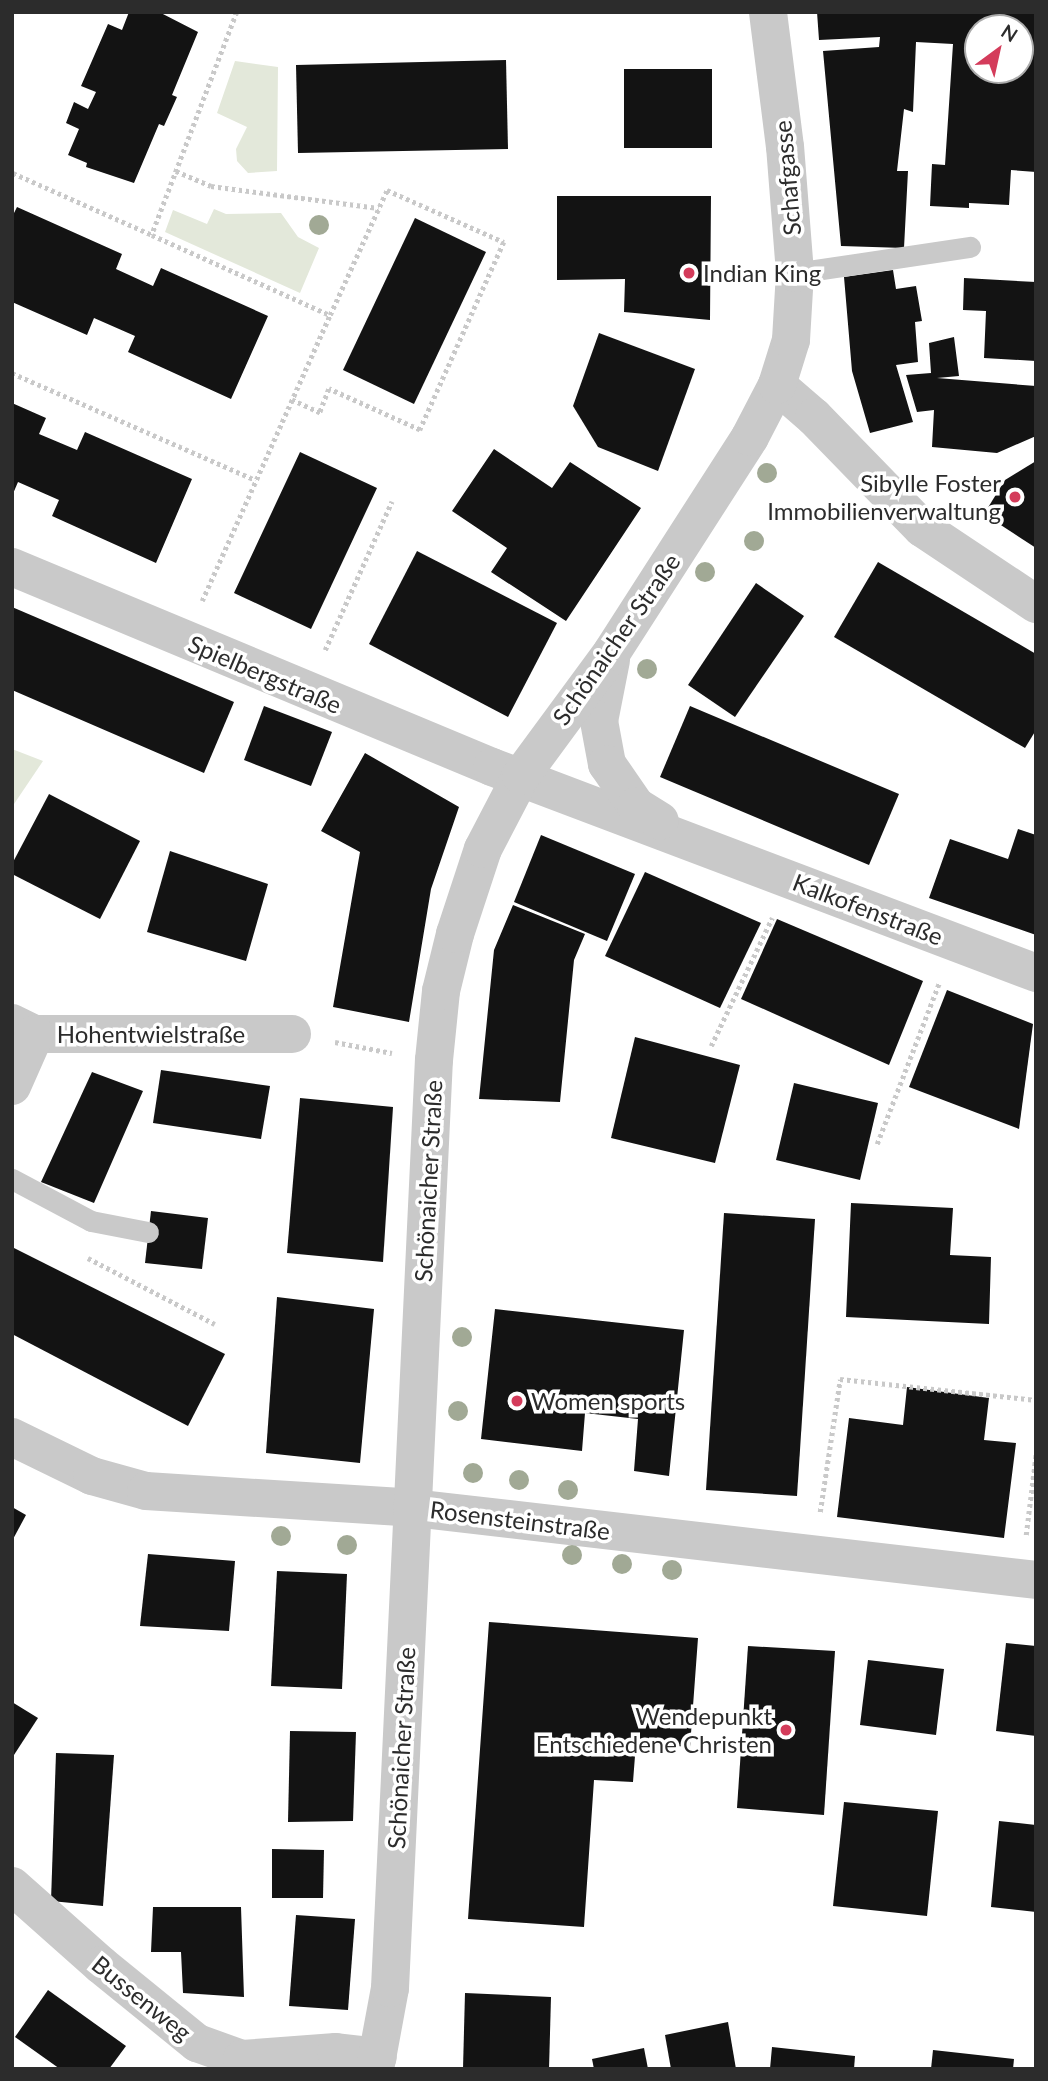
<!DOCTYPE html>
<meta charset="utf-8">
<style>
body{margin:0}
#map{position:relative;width:1048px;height:2081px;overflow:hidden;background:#fff;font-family:Lato,sans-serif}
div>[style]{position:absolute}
.green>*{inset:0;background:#e3e8da}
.building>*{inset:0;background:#131313}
.path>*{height:4.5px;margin-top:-2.25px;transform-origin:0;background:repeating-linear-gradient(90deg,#c9c9c9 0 3.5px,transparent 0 7px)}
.service>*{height:21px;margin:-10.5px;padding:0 10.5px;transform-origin:10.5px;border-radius:10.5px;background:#c9c9c9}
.minor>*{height:38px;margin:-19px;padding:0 19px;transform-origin:19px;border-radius:19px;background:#c9c9c9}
.tertiary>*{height:38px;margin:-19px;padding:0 19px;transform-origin:19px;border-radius:19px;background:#c9c9c9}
.trees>*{width:20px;height:20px;margin:-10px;border-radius:50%;background:#a1a995}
.dots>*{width:19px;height:19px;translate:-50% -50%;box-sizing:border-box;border:4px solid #fff;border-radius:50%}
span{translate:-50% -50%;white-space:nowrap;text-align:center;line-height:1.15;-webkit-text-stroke:7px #fff;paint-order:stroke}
.street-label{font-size:24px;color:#2c2c2c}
.poi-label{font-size:24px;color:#2c2c2c}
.left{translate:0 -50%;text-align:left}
.right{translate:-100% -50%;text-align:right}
.frame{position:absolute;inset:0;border:14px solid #2c2c2c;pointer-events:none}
.north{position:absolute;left:964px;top:14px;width:70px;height:70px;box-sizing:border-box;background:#fff;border:2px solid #ababab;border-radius:50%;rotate:33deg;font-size:19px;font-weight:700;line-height:28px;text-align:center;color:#2c2c2c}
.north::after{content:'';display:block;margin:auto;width:24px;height:32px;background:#d43c5b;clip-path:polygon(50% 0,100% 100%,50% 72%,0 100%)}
</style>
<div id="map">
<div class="green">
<div style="clip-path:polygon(235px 61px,278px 67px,277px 171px,248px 173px,237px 161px,236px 149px,247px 127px,217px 113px)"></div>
<div style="clip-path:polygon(214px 209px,226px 214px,281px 213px,298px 237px,319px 248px,300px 293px,165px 232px,173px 210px,207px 224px)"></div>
<div style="clip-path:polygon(12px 749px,43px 761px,12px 807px)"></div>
</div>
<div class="building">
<div style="clip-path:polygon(129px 12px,159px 12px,198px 32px,172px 95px,177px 97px,164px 126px,159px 124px,134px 183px,86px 167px,87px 163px,68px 155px,79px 129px,66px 123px,74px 102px,88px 109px,96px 92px,81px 86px,108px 24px,122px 30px)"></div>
<div style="clip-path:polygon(evenodd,817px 12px,1036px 12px,1036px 172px,1011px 170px,1009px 205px,969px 203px,969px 208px,930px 206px,932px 164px,945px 165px,953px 44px,916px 42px,913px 112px,904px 109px,897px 171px,908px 171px,904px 248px,841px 246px,823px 51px,879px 47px,880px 37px,819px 40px,817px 12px,978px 28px,1020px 28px,1020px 70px,978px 70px,978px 28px)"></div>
<div style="clip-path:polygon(506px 60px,508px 149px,298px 153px,296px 65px)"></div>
<div style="clip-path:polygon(624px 69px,712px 69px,712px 148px,624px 148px)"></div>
<div style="clip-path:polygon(557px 196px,711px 196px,710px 320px,624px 312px,625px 279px,557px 280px)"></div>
<div style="clip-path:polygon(17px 207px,122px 254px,116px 269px,153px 286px,161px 268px,268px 316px,231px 399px,128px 352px,135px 336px,94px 318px,87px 335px,12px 302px,12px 217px)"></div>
<div style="clip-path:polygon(415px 218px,486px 252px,414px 404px,343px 370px)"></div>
<div style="clip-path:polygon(893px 270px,896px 289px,916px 286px,922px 321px,915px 322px,918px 362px,896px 365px,913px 422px,870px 433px,852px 371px,844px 277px)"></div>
<div style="clip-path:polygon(964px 278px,1036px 282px,1036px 361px,984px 358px,986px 311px,963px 310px)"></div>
<div style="clip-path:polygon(599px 333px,695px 369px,658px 471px,598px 447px,573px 406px)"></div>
<div style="clip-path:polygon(954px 337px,959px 376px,937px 378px,1036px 386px,1036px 436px,997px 453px,932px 447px,934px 410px,917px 412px,906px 375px,931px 373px,929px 343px)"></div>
<div style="clip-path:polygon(12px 403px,46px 418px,39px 434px,77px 450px,85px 432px,192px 479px,156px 563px,52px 516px,59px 500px,18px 482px,12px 496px)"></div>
<div style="clip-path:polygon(494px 449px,552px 488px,570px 462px,641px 508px,566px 621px,491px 572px,507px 548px,452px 511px)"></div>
<div style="clip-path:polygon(300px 452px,377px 488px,311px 629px,234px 593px)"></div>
<div style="clip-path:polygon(1036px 461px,1036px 548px,984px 514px,1005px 480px)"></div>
<div style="clip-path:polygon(417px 551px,557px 623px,508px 717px,369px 644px)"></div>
<div style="clip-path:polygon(878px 562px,1036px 654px,1036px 730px,1025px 748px,834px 637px)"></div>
<div style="clip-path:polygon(756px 583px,804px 616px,735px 717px,688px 685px)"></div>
<div style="clip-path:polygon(12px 607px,234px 702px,204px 773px,12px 690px)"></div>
<div style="clip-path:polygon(264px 706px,332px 732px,311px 786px,244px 760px)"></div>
<div style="clip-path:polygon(690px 706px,899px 794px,869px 865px,660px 777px)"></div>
<div style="clip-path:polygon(365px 753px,459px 807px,431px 889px,409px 1022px,333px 1007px,360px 852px,321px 831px)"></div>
<div style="clip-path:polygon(49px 794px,140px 841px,100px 919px,12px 874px,12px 864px)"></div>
<div style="clip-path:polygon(1018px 829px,1036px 835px,1036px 935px,929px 898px,950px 839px,1008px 859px)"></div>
<div style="clip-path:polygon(541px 835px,635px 874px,607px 941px,514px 902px)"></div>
<div style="clip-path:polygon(170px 851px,268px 884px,246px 961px,147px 932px)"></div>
<div style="clip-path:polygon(645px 872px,761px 923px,720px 1008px,605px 956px)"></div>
<div style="clip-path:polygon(513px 905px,585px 934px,574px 960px,560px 1102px,479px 1099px,494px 950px)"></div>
<div style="clip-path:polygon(777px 919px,923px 981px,889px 1065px,741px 999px)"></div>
<div style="clip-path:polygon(947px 990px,1033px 1024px,1019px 1129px,909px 1087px)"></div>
<div style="clip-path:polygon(635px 1037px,740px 1065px,715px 1163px,611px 1138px)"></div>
<div style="clip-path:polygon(161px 1070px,270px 1086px,261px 1139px,153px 1123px)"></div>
<div style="clip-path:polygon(92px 1072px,143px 1091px,94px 1203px,41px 1182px)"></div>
<div style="clip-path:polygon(794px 1083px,878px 1103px,860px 1180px,776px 1160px)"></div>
<div style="clip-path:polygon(300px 1098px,393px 1107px,383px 1262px,287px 1253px)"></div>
<div style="clip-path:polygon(851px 1203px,953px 1208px,950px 1255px,991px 1257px,989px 1324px,846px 1317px)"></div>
<div style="clip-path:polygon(151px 1211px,208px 1218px,202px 1269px,145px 1263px)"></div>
<div style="clip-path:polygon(724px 1213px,815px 1219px,797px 1496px,706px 1490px)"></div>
<div style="clip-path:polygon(12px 1247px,225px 1354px,188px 1426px,12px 1334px)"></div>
<div style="clip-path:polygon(277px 1297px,374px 1309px,360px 1463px,266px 1453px)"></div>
<div style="clip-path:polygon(495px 1309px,684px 1330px,669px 1476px,634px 1471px,638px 1419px,585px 1413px,582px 1451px,481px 1439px)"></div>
<div style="clip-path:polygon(907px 1387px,989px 1398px,984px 1440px,1016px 1443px,1004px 1538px,837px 1517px,849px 1418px,903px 1425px)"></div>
<div style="clip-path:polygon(12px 1507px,26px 1515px,12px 1541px)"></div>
<div style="clip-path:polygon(148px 1554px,235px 1561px,229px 1631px,140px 1626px)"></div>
<div style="clip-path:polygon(277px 1571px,347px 1574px,342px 1689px,271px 1686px)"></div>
<div style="clip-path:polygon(489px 1622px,698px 1638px,690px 1747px,636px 1743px,633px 1782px,594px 1780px,584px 1927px,468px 1919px)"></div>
<div style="clip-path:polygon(1006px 1643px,1036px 1646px,1036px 1736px,996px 1731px)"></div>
<div style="clip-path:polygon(748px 1646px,835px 1651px,824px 1815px,737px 1808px)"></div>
<div style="clip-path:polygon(868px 1660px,944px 1669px,936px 1735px,860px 1725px)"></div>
<div style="clip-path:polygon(12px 1702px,38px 1718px,12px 1758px)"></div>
<div style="clip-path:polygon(290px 1731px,356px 1732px,353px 1821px,288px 1822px)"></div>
<div style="clip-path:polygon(56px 1753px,114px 1755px,103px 1906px,51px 1901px)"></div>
<div style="clip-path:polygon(844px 1802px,938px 1811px,927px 1916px,833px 1906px)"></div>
<div style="clip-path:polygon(999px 1821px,1036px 1825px,1036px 1912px,991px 1907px)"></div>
<div style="clip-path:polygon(272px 1849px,324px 1850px,323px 1898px,272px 1898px)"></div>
<div style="clip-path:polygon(153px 1907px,241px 1907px,244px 1997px,183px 1993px,181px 1952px,151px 1952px)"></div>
<div style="clip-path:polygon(296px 1915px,355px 1919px,348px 2010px,289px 2006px)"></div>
<div style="clip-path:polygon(48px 1990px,126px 2046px,109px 2069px,60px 2069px,15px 2037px)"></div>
<div style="clip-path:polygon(465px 1993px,551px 1997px,549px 2069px,463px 2069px)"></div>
<div style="clip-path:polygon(728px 2022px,736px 2069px,671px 2069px,665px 2035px)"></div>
<div style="clip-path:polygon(772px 2047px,855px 2056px,854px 2069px,770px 2069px)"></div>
<div style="clip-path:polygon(644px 2048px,648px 2069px,594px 2069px,592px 2059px)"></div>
<div style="clip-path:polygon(933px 2050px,1014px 2059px,1013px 2069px,931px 2069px)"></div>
</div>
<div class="path">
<div style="left:237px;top:12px;width:239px;rotate:110.9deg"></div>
<div style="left:152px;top:235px;width:195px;rotate:24.2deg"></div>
<div style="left:176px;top:171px;width:38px;rotate:23deg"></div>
<div style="left:211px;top:186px;width:169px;rotate:7.5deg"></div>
<div style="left:12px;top:175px;width:2px;rotate:-63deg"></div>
<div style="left:13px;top:173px;width:152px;rotate:24deg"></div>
<div style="left:12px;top:373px;width:266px;rotate:23.7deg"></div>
<div style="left:202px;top:601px;width:313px;rotate:-65.9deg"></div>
<div style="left:330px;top:315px;width:137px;rotate:-65.5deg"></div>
<div style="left:387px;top:190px;width:128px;rotate:24deg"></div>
<div style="left:504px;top:242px;width:206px;rotate:114.1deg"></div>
<div style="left:420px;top:430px;width:100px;rotate:-155.7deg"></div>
<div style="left:329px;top:389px;width:26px;rotate:111deg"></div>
<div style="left:320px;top:413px;width:31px;rotate:-155deg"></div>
<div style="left:325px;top:650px;width:163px;rotate:-65.8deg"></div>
<div style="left:335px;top:1042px;width:58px;rotate:10.9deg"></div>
<div style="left:711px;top:1046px;width:142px;rotate:-64.5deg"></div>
<div style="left:877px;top:1144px;width:173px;rotate:-68.9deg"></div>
<div style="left:88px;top:1258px;width:143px;rotate:27.5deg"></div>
<div style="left:820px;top:1512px;width:134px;rotate:-81.4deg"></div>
<div style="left:840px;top:1379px;width:197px;rotate:6.1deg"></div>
<div style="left:1026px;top:1535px;width:83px;rotate:-83deg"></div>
</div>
<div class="service">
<div style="left:795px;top:273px;width:177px;rotate:-8.5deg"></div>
<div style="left:12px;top:1179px;width:89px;rotate:28deg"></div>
<div style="left:91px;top:1221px;width:58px;rotate:10.9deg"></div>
</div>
<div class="minor">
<div style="left:12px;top:1023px;width:25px;rotate:26deg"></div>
<div style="left:35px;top:1034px;width:257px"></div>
<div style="left:12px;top:1086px;width:57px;rotate:-66.1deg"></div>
<div style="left:12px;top:1437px;width:89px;rotate:26deg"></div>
<div style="left:92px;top:1476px;width:56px;rotate:15.5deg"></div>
<div style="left:146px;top:1491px;width:268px;rotate:3.6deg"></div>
<div style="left:413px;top:1508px;width:627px;rotate:6.59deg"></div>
<div style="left:12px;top:1886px;width:119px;rotate:41.6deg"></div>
<div style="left:101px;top:1965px;width:124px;rotate:39.1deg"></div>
<div style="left:197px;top:2043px;width:48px;rotate:19.6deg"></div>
<div style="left:242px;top:2059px;width:94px;rotate:-4.3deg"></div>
<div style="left:336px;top:2052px;width:42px;rotate:6.8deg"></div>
</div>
<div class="tertiary">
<div style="left:777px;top:385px;width:49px;rotate:40.9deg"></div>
<div style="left:814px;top:417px;width:155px;rotate:45.8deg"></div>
<div style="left:922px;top:528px;width:137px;rotate:33.7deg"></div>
<div style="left:12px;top:567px;width:520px;rotate:22.62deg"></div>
<div style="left:492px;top:767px;width:582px;rotate:20.74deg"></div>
<div style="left:611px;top:660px;width:62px;rotate:101.1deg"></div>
<div style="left:599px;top:721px;width:44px;rotate:79.5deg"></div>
<div style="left:607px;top:764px;width:51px;rotate:55.4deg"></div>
<div style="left:636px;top:806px;width:28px;rotate:32deg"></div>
<div style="left:375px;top:2069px;width:82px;rotate:-79.5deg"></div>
<div style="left:390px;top:1988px;width:929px;rotate:-87.29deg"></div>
<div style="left:434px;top:1060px;width:69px;rotate:-84.2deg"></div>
<div style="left:441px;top:991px;width:59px;rotate:-76.2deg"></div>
<div style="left:455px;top:934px;width:89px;rotate:-71.8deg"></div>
<div style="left:483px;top:849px;width:82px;rotate:-62.5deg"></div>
<div style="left:521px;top:776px;width:154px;rotate:-53.7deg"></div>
<div style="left:612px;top:652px;width:255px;rotate:-57.3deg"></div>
<div style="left:750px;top:437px;width:59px;rotate:-62.6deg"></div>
<div style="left:777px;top:385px;width:47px;rotate:-72.7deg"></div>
<div style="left:791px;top:340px;width:67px;rotate:-86.6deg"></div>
<div style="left:795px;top:273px;width:126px;rotate:-94.5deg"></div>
<div style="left:785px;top:147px;width:136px;rotate:-97.2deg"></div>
</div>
<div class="trees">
<div style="left:319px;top:225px"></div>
<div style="left:767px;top:473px"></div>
<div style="left:754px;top:541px"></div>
<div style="left:705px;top:572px"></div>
<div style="left:647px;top:669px"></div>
<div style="left:462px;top:1337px"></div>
<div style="left:458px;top:1411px"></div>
<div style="left:473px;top:1473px"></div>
<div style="left:519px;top:1480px"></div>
<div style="left:568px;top:1490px"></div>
<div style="left:281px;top:1536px"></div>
<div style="left:347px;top:1545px"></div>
<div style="left:572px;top:1555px"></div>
<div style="left:622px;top:1564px"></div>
<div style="left:672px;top:1570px"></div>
</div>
<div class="dots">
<div style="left:689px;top:273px;background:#d43c5b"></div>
<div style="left:1015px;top:497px;background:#d43c5b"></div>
<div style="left:517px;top:1401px;background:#d43c5b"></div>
<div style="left:786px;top:1730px;background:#d43c5b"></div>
</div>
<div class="street-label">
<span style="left:787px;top:178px;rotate:-95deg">Schafgasse</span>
<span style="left:616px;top:639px;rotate:-55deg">Schönaicher Straße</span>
<span style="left:265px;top:674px;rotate:23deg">Spielbergstraße</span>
<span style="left:868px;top:909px;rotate:21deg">Kalkofenstraße</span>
<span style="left:151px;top:1034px">Hohentwielstraße</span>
<span style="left:428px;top:1181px;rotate:-87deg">Schönaicher Straße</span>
<span style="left:520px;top:1520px;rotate:7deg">Rosensteinstraße</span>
<span style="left:401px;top:1748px;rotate:-87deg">Schönaicher Straße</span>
<span style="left:142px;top:1998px;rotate:39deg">Bussenweg</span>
</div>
<div class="poi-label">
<span class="left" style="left:703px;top:273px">Indian King</span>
<span class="right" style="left:1001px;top:497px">Sibylle Foster<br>Immobilienverwaltung</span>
<span class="left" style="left:531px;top:1401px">Women sports</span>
<span class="right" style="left:772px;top:1730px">Wendepunkt<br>Entschiedene Christen</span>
</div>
<div class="frame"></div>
<div class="north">N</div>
</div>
